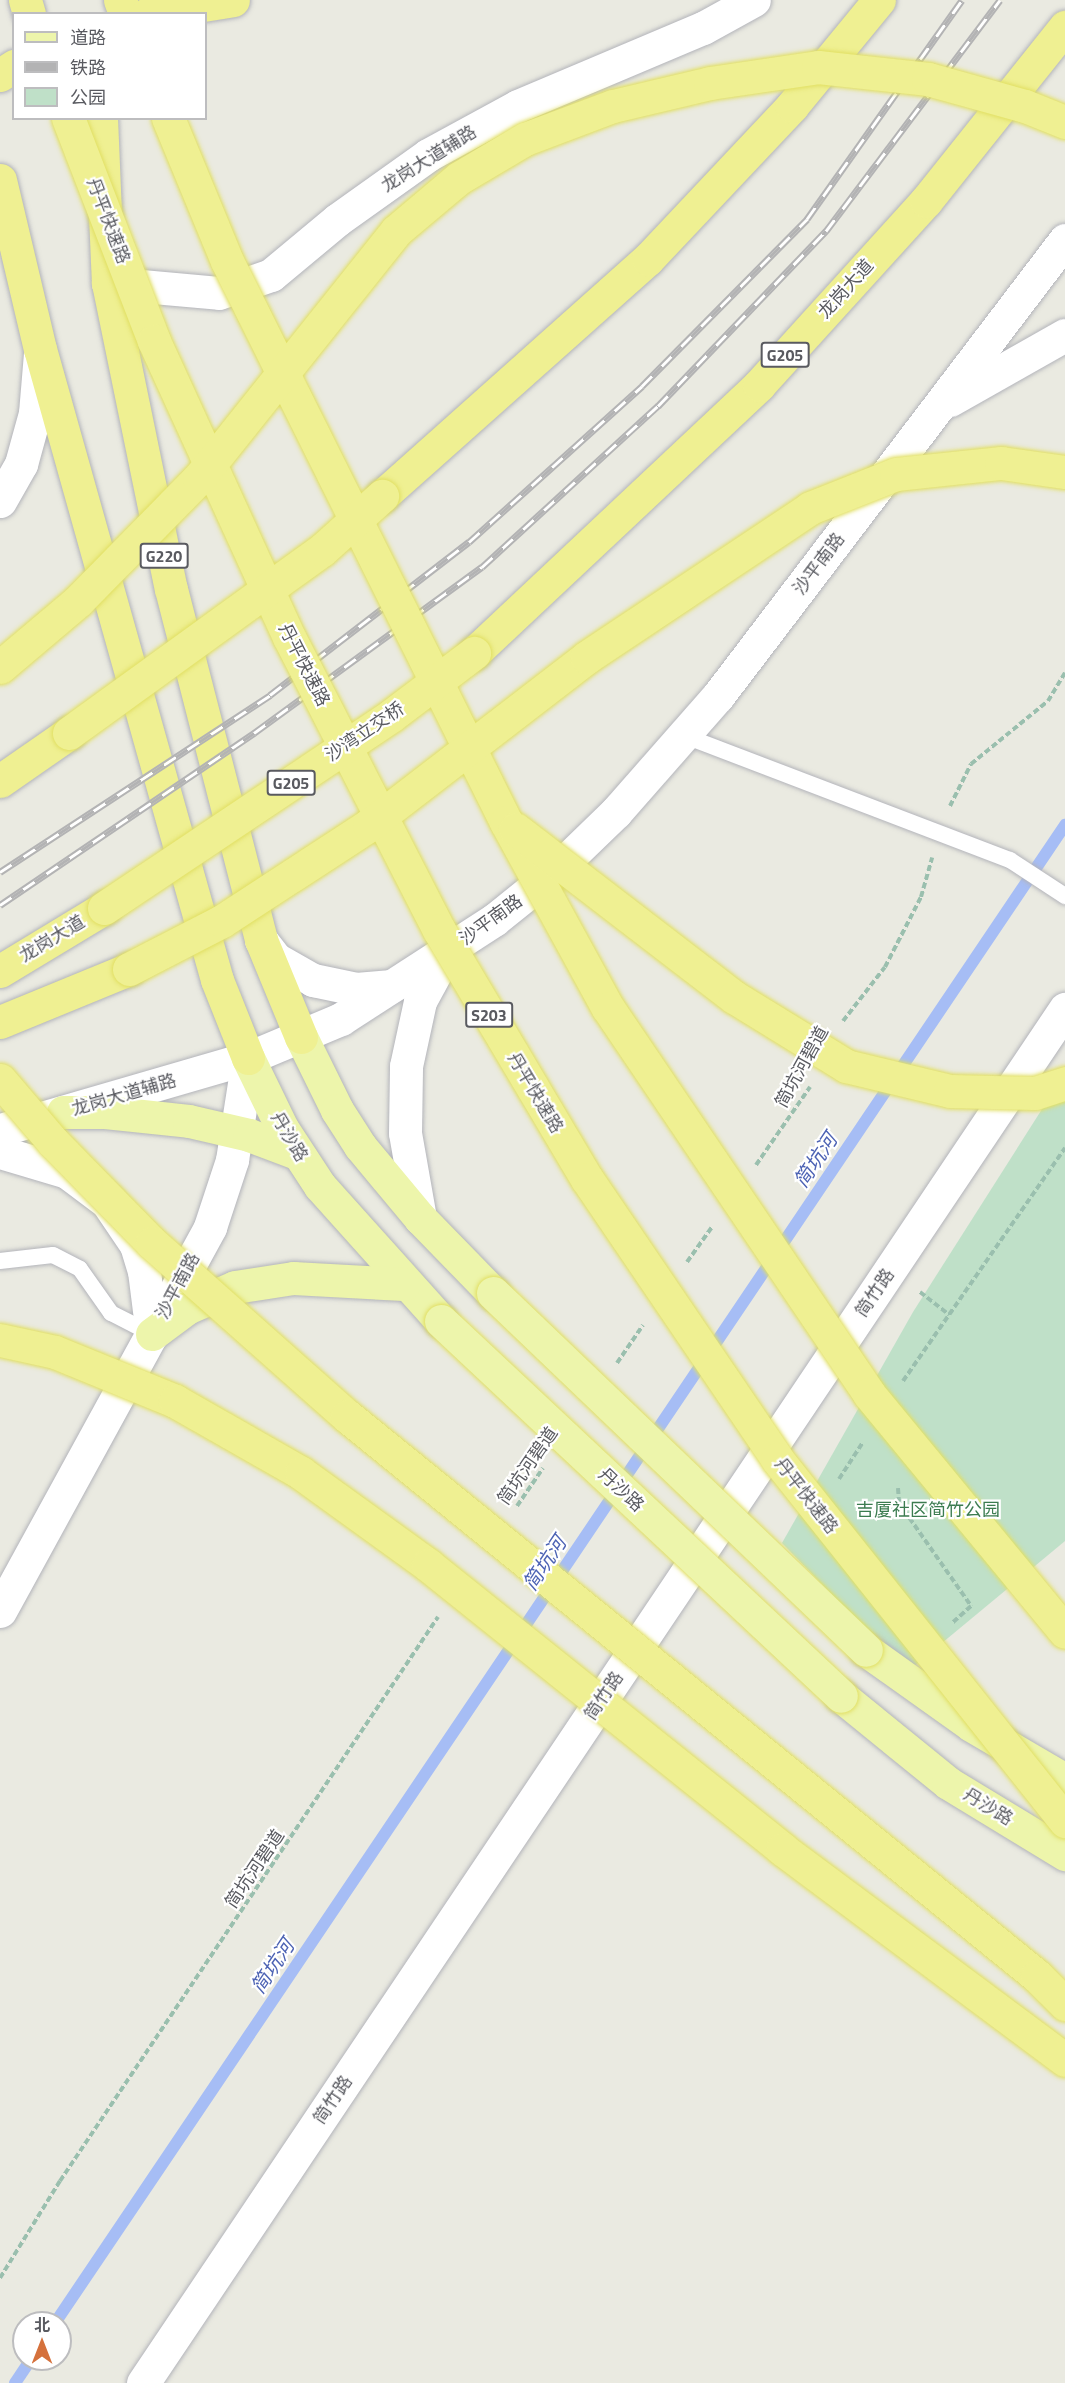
<!DOCTYPE html>
<meta charset="utf-8">
<style>
body{margin:0}
#map{position:relative;width:1065px;height:2383px;overflow:hidden;background:#eaeae1;font-family:"Titillium Web","Noto Sans SC",sans-serif}
div>[style]{position:absolute}
.green>*{inset:0;background:#bfe0c8}
.stream>*{height:12px;margin:-6px;padding:0 6px;transform-origin:6px;border-radius:6px;background:#a6bdf5}
.path>*{height:4px;margin-top:-2px;transform-origin:0;background:repeating-linear-gradient(90deg,#9abfae 0 6px,transparent 0 9px)}
.roads{filter:drop-shadow(0 0 2px #b3b4ba) drop-shadow(0 0 2px #b3b4ba)}
.lane>*{height:16px;margin:-8px;padding:0 8px;transform-origin:8px;border-radius:8px;background:#fff}
.secondary>*{height:33px;margin:-16.5px;padding:0 16.5px;transform-origin:16.5px;border-radius:16.5px;background:#fff}
.primary>*{height:33px;margin:-16.5px;padding:0 16.5px;transform-origin:16.5px;border-radius:16.5px;background:#edf5ab}
.highway>*{height:33px;margin:-16.5px;padding:0 16.5px;transform-origin:16.5px;border-radius:16.5px;background:#eff092}
.rail>*{height:7px;margin-top:-3.5px;transform-origin:0;background:repeating-linear-gradient(90deg,#fff 0 14px,#b3b3b4 0 28px);box-sizing:border-box;border-block:2px solid #b3b3b4}
.bridges{filter:drop-shadow(0 0 2px #e1df63) drop-shadow(0 0 2px #e1df63)}
.primary-bridge>*{height:33px;margin:-16.5px;padding:0 16.5px;transform-origin:16.5px;border-radius:16.5px;background:#edf5ab}
.highway-bridge>*{height:33px;margin:-16.5px;padding:0 16.5px;transform-origin:16.5px;border-radius:16.5px;background:#eff092}
span{translate:-50% -50%;white-space:nowrap;text-align:center;line-height:1.15;-webkit-text-stroke:4.5px #fff;paint-order:stroke}
.shield-label span{padding:2px 4px;background:#fff;border:2px solid;border-radius:4px;-webkit-text-stroke-width:0}
.shield-label{font-size:16px;color:#595a60;font-weight:700}
.street-label{font-size:18px;color:#595a60}
.park-label{font-size:18px;color:#3c7c50}
.water-label{font-size:20px;color:#4d63b4;font-style:italic}
.legend{position:absolute;left:12px;top:12px;width:195px;height:108px;box-sizing:border-box;background:#fff;border:2px solid #bdbdbf;margin:0;padding:8px 10px;list-style:none;font-size:18px;color:#595a60}
.legend li{display:flex;align-items:center;gap:12px;height:30px}
.legend b{width:30px;border:2px solid #bdbdbf}
.north{position:absolute;left:12px;top:2311px;width:60px;height:60px;box-sizing:border-box;background:#fff;border:2px solid #bdbdbf;border-radius:50%;rotate:0deg;font-size:16px;font-weight:700;line-height:24px;text-align:center;color:#595a60}
.north::after{content:'';display:block;margin:auto;width:21px;height:27px;background:#d5713c;clip-path:polygon(50% 0,100% 100%,50% 72%,0 100%)}
</style>
<div id="map">
<div class="green">
<div style="clip-path:polygon(1065px 1073px,1065px 1541px,907px 1672px,782px 1543px,913px 1312px)"></div>
</div>
<div class="stream">
<div style="left:55px;top:2323px;width:1807px;rotate:-56.01deg"></div>
<div style="left:15px;top:2383px;width:29px;rotate:-56deg"></div>
</div>
<div class="path">
<div style="left:950px;top:806px;width:47px;rotate:-63.4deg"></div>
<div style="left:971px;top:764px;width:99px;rotate:-39.3deg"></div>
<div style="left:1048px;top:701px;width:33px;rotate:-59deg"></div>
<div style="left:843px;top:1021px;width:68px;rotate:-52.1deg"></div>
<div style="left:885px;top:967px;width:79px;rotate:-62.8deg"></div>
<div style="left:921px;top:897px;width:41px;rotate:-74.2deg"></div>
<div style="left:756px;top:1165px;width:95px;rotate:-55.3deg"></div>
<div style="left:687px;top:1262px;width:43px;rotate:-54.5deg"></div>
<div style="left:920px;top:1292px;width:37px;rotate:38deg"></div>
<div style="left:617px;top:1363px;width:46px;rotate:-55.6deg"></div>
<div style="left:903px;top:1381px;width:284px;rotate:-55.2deg"></div>
<div style="left:839px;top:1479px;width:44px;rotate:-57deg"></div>
<div style="left:898px;top:1488px;width:15px;rotate:86deg"></div>
<div style="left:899px;top:1503px;width:126px;rotate:55deg"></div>
<div style="left:971px;top:1606px;width:25px;rotate:138deg"></div>
<div style="left:517px;top:1506px;width:46px;rotate:-55.6deg"></div>
<div style="left:0;top:2278px;width:114px;rotate:-58.3deg"></div>
<div style="left:60px;top:2181px;width:679px;rotate:-56.17deg"></div>
</div>
<div class="roads">
<div class="lane">
<div style="left:685px;top:736px;width:348px;rotate:20.9deg"></div>
<div style="left:1010px;top:860px;width:66px;rotate:33.2deg"></div>
<div style="left:0;top:1261px;width:53px;rotate:-6.5deg"></div>
<div style="left:53px;top:1255px;width:30px;rotate:27deg"></div>
<div style="left:80px;top:1269px;width:54px;rotate:54.8deg"></div>
<div style="left:111px;top:1313px;width:46px;rotate:27.1deg"></div>
</div>
<div class="secondary">
<div style="left:108px;top:283px;width:111px;rotate:5.1deg"></div>
<div style="left:219px;top:293px;width:55px;rotate:-19.1deg"></div>
<div style="left:271px;top:275px;width:86px;rotate:-39.8deg"></div>
<div style="left:337px;top:220px;width:112px;rotate:-35.5deg"></div>
<div style="left:428px;top:155px;width:102px;rotate:-28.6deg"></div>
<div style="left:518px;top:106px;width:201px;rotate:-22.9deg"></div>
<div style="left:703px;top:28px;width:58px;rotate:-28.8deg"></div>
<div style="left:950px;top:400px;width:132px;rotate:-29.5deg"></div>
<div style="left:0;top:501px;width:43px;rotate:-60.4deg"></div>
<div style="left:21px;top:464px;width:53px;rotate:-74.6deg"></div>
<div style="left:35px;top:413px;width:59px;rotate:-85.2deg"></div>
<div style="left:261px;top:940px;width:24px;rotate:52deg"></div>
<div style="left:276px;top:959px;width:43px;rotate:29.6deg"></div>
<div style="left:313px;top:980px;width:44px;rotate:11.8deg"></div>
<div style="left:356px;top:989px;width:36px;rotate:-5deg"></div>
<div style="left:0;top:1130px;width:258px;rotate:-16.2deg"></div>
<div style="left:248px;top:1058px;width:101px;rotate:-22.8deg"></div>
<div style="left:341px;top:1019px;width:182px;rotate:-32.9deg"></div>
<div style="left:494px;top:920px;width:78px;rotate:-38.8deg"></div>
<div style="left:555px;top:871px;width:85px;rotate:-44deg"></div>
<div style="left:616px;top:812px;width:154px;rotate:-48.7deg"></div>
<div style="left:718px;top:696px;width:573px;rotate:-52.73deg"></div>
<div style="left:0;top:1152px;width:70px;rotate:16.6deg"></div>
<div style="left:67px;top:1172px;width:50px;rotate:36.9deg"></div>
<div style="left:107px;top:1202px;width:52px;rotate:56deg"></div>
<div style="left:136px;top:1245px;width:27px;rotate:73deg"></div>
<div style="left:144px;top:1271px;width:64px;rotate:82.8deg"></div>
<div style="left:420px;top:1218px;width:86px;rotate:-100deg"></div>
<div style="left:405px;top:1133px;width:67px;rotate:-89.1deg"></div>
<div style="left:406px;top:1066px;width:66px;rotate:-77.8deg"></div>
<div style="left:420px;top:1001px;width:50px;rotate:-61.4deg"></div>
<div style="left:0;top:1611px;width:438px;rotate:-61.3deg"></div>
<div style="left:210px;top:1227px;width:71px;rotate:-71.8deg"></div>
<div style="left:232px;top:1160px;width:103px;rotate:-81.1deg"></div>
<div style="left:143px;top:2383px;width:1655px;rotate:-56.14deg"></div>
</div>
<div class="primary">
<div style="left:301px;top:1037px;width:81px;rotate:63.7deg"></div>
<div style="left:337px;top:1110px;width:43px;rotate:57.4deg"></div>
<div style="left:360px;top:1146px;width:94px;rotate:50.2deg"></div>
<div style="left:420px;top:1218px;width:105px;rotate:45.8deg"></div>
<div style="left:248px;top:1058px;width:78px;rotate:64.1deg"></div>
<div style="left:282px;top:1128px;width:69px;rotate:56.8deg"></div>
<div style="left:320px;top:1186px;width:181px;rotate:48.1deg"></div>
<div style="left:63px;top:1112px;width:42px"></div>
<div style="left:105px;top:1112px;width:84px;rotate:6.1deg"></div>
<div style="left:189px;top:1121px;width:62px;rotate:13.1deg"></div>
<div style="left:249px;top:1135px;width:51px;rotate:20.6deg"></div>
<div style="left:152px;top:1334px;width:44px;rotate:-36.6deg"></div>
<div style="left:187px;top:1308px;width:52px;rotate:-23.6deg"></div>
<div style="left:235px;top:1287px;width:59px;rotate:-8.8deg"></div>
<div style="left:293px;top:1278px;width:111px;rotate:3.1deg"></div>
<div style="left:866px;top:1650px;width:129px;rotate:35.5deg"></div>
<div style="left:971px;top:1725px;width:109px;rotate:30.3deg"></div>
<div style="left:841px;top:1696px;width:138px;rotate:39.1deg"></div>
<div style="left:948px;top:1783px;width:137px;rotate:31.3deg"></div>
</div>
<div class="highway">
<div style="left:25px;top:0;width:15px;rotate:74deg"></div>
<div style="left:120px;top:0;width:15px;rotate:70deg"></div>
<div style="left:147px;top:14px;width:87px;rotate:-9.2deg"></div>
<div style="left:0;top:75px;width:17px;rotate:-33deg"></div>
<div style="left:101px;top:118px;width:165px;rotate:87.6deg"></div>
<div style="left:108px;top:283px;width:312px;rotate:78.4deg"></div>
<div style="left:171px;top:589px;width:362px;rotate:75.6deg"></div>
<div style="left:261px;top:940px;width:105px;rotate:67.6deg"></div>
<div style="left:0;top:180px;width:174px;rotate:76.7deg"></div>
<div style="left:40px;top:349px;width:655px;rotate:74.33deg"></div>
<div style="left:217px;top:980px;width:84px;rotate:68.3deg"></div>
<div style="left:382px;top:496px;width:356px;rotate:-41.7deg"></div>
<div style="left:648px;top:259px;width:210px;rotate:-46.7deg"></div>
<div style="left:792px;top:106px;width:137px;rotate:-50.6deg"></div>
<div style="left:474px;top:653px;width:391px;rotate:-43.2deg"></div>
<div style="left:759px;top:385px;width:248px;rotate:-47.8deg"></div>
<div style="left:926px;top:201px;width:223px;rotate:-51.4deg"></div>
<div style="left:0;top:781px;width:84px;rotate:-34.8deg"></div>
<div style="left:0;top:971px;width:122px;rotate:-31.2deg"></div>
<div style="left:0;top:1022px;width:139px;rotate:-22.3deg"></div>
</div>
</div>
<div class="rail">
<div style="left:0;top:872px;width:323px;rotate:-33.2deg"></div>
<div style="left:270px;top:695px;width:251px;rotate:-37.6deg"></div>
<div style="left:469px;top:542px;width:233px;rotate:-42deg"></div>
<div style="left:642px;top:386px;width:235px;rotate:-45.3deg"></div>
<div style="left:807px;top:219px;width:268px;rotate:-54.7deg"></div>
<div style="left:0;top:905px;width:307px;rotate:-34.1deg"></div>
<div style="left:254px;top:733px;width:282px;rotate:-36.1deg"></div>
<div style="left:482px;top:567px;width:239px;rotate:-42.5deg"></div>
<div style="left:658px;top:406px;width:243px;rotate:-46.2deg"></div>
<div style="left:826px;top:231px;width:289px;rotate:-53deg"></div>
</div>
<div class="bridges">
<div class="primary-bridge">
<div style="left:493px;top:1293px;width:516px;rotate:43.74deg"></div>
<div style="left:441px;top:1321px;width:548px;rotate:43.15deg"></div>
</div>
<div class="highway-bridge">
<div style="left:68px;top:118px;width:239px;rotate:68.9deg"></div>
<div style="left:154px;top:341px;width:325px;rotate:65.5deg"></div>
<div style="left:289px;top:637px;width:329px;rotate:62.9deg"></div>
<div style="left:439px;top:930px;width:290px;rotate:59.3deg"></div>
<div style="left:587px;top:1179px;width:338px;rotate:55.8deg"></div>
<div style="left:777px;top:1459px;width:463px;rotate:51.5deg"></div>
<div style="left:168px;top:118px;width:155px;rotate:67.6deg"></div>
<div style="left:227px;top:261px;width:627px;rotate:63.56deg"></div>
<div style="left:506px;top:822px;width:212px;rotate:61.3deg"></div>
<div style="left:608px;top:1008px;width:466px;rotate:55.9deg"></div>
<div style="left:869px;top:1394px;width:308px;rotate:50.5deg"></div>
<div style="left:0;top:667px;width:102px;rotate:-40.2deg"></div>
<div style="left:78px;top:601px;width:173px;rotate:-45.5deg"></div>
<div style="left:199px;top:478px;width:316px;rotate:-51.4deg"></div>
<div style="left:396px;top:231px;width:82px;rotate:-40.1deg"></div>
<div style="left:459px;top:178px;width:77px;rotate:-30.6deg"></div>
<div style="left:525px;top:139px;width:94px;rotate:-20.6deg"></div>
<div style="left:613px;top:106px;width:100px;rotate:-13.3deg"></div>
<div style="left:710px;top:83px;width:109px;rotate:-8.4deg"></div>
<div style="left:818px;top:67px;width:111px;rotate:6.2deg"></div>
<div style="left:928px;top:79px;width:101px;rotate:15.6deg"></div>
<div style="left:1025px;top:106px;width:43px;rotate:21.8deg"></div>
<div style="left:69px;top:733px;width:312px;rotate:-35.9deg"></div>
<div style="left:322px;top:550px;width:81px;rotate:-42deg"></div>
<div style="left:515px;top:829px;width:276px;rotate:37.5deg"></div>
<div style="left:734px;top:997px;width:132px;rotate:31.6deg"></div>
<div style="left:846px;top:1066px;width:107px;rotate:13.5deg"></div>
<div style="left:950px;top:1091px;width:85px;rotate:1.3deg"></div>
<div style="left:1035px;top:1093px;width:32px;rotate:-18deg"></div>
<div style="left:104px;top:908px;width:347px;rotate:-33.8deg"></div>
<div style="left:392px;top:715px;width:103px;rotate:-37.1deg"></div>
<div style="left:129px;top:969px;width:105px;rotate:-27.3deg"></div>
<div style="left:222px;top:921px;width:176px;rotate:-33.1deg"></div>
<div style="left:369px;top:825px;width:275px;rotate:-37.6deg"></div>
<div style="left:587px;top:657px;width:268px;rotate:-33.7deg"></div>
<div style="left:810px;top:508px;width:92px;rotate:-21.6deg"></div>
<div style="left:896px;top:474px;width:106px;rotate:-6deg"></div>
<div style="left:1001px;top:463px;width:65px;rotate:8deg"></div>
<div style="left:0;top:1080px;width:82px;rotate:49.5deg"></div>
<div style="left:53px;top:1142px;width:141px;rotate:45.6deg"></div>
<div style="left:152px;top:1243px;width:261px;rotate:41.6deg"></div>
<div style="left:347px;top:1416px;width:889px;rotate:39.06deg"></div>
<div style="left:1037px;top:1976px;width:40px;rotate:45deg"></div>
<div style="left:0;top:1340px;width:56px;rotate:12.3deg"></div>
<div style="left:55px;top:1352px;width:130px;rotate:22.2deg"></div>
<div style="left:175px;top:1401px;width:145px;rotate:29.7deg"></div>
<div style="left:301px;top:1473px;width:157px;rotate:35.9deg"></div>
<div style="left:428px;top:1565px;width:454px;rotate:38.7deg"></div>
<div style="left:782px;top:1849px;width:353px;rotate:36.7deg"></div>
</div>
</div>
<div class="shield-label">
<span style="left:785px;top:355px">G205</span>
<span style="left:164px;top:556px">G220</span>
<span style="left:291px;top:783px">G205</span>
<span style="left:489px;top:1015px">S203</span>
</div>
<div class="street-label">
<span style="left:429px;top:159px;rotate:-32deg">龙岗大道辅路</span>
<span style="left:108px;top:221px;rotate:69deg">丹平快速路</span>
<span style="left:846px;top:289px;rotate:-48deg">龙岗大道</span>
<span style="left:819px;top:564px;rotate:-53deg">沙平南路</span>
<span style="left:304px;top:665px;rotate:63deg">丹平快速路</span>
<span style="left:365px;top:732px;rotate:-34deg">沙湾立交桥</span>
<span style="left:491px;top:920px;rotate:-36deg">沙平南路</span>
<span style="left:52px;top:939px;rotate:-31deg">龙岗大道</span>
<span style="left:802px;top:1067px;rotate:-61deg">简坑河碧道</span>
<span style="left:535px;top:1093px;rotate:59deg">丹平快速路</span>
<span style="left:124px;top:1095px;rotate:-16deg">龙岗大道辅路</span>
<span style="left:289px;top:1137px;rotate:59deg">丹沙路</span>
<span style="left:178px;top:1286px;rotate:-62deg">沙平南路</span>
<span style="left:875px;top:1293px;rotate:-56deg">简竹路</span>
<span style="left:528px;top:1466px;rotate:-55deg">简坑河碧道</span>
<span style="left:621px;top:1490px;rotate:43deg">丹沙路</span>
<span style="left:806px;top:1496px;rotate:52deg">丹平快速路</span>
<span style="left:604px;top:1696px;rotate:-56deg">简竹路</span>
<span style="left:988px;top:1807px;rotate:31deg">丹沙路</span>
<span style="left:255px;top:1869px;rotate:-56deg">简坑河碧道</span>
<span style="left:333px;top:2100px;rotate:-56deg">简竹路</span>
</div>
<div class="park-label">
<span style="left:928px;top:1510px">吉厦社区简竹公园</span>
</div>
<div class="water-label">
<span style="left:815px;top:1160px;rotate:-56deg">简坑河</span>
<span style="left:544px;top:1563px;rotate:-56deg">简坑河</span>
<span style="left:272px;top:1966px;rotate:-56deg">简坑河</span>
</div>
<ul class="legend">
<li><b style="height:8px;background:#edf5ab"></b>道路</li>
<li><b style="height:8px;background:#b3b3b4"></b>铁路</li>
<li><b style="height:16px;background:#bfe0c8"></b>公园</li>
</ul>
<div class="north">北</div>
</div>
